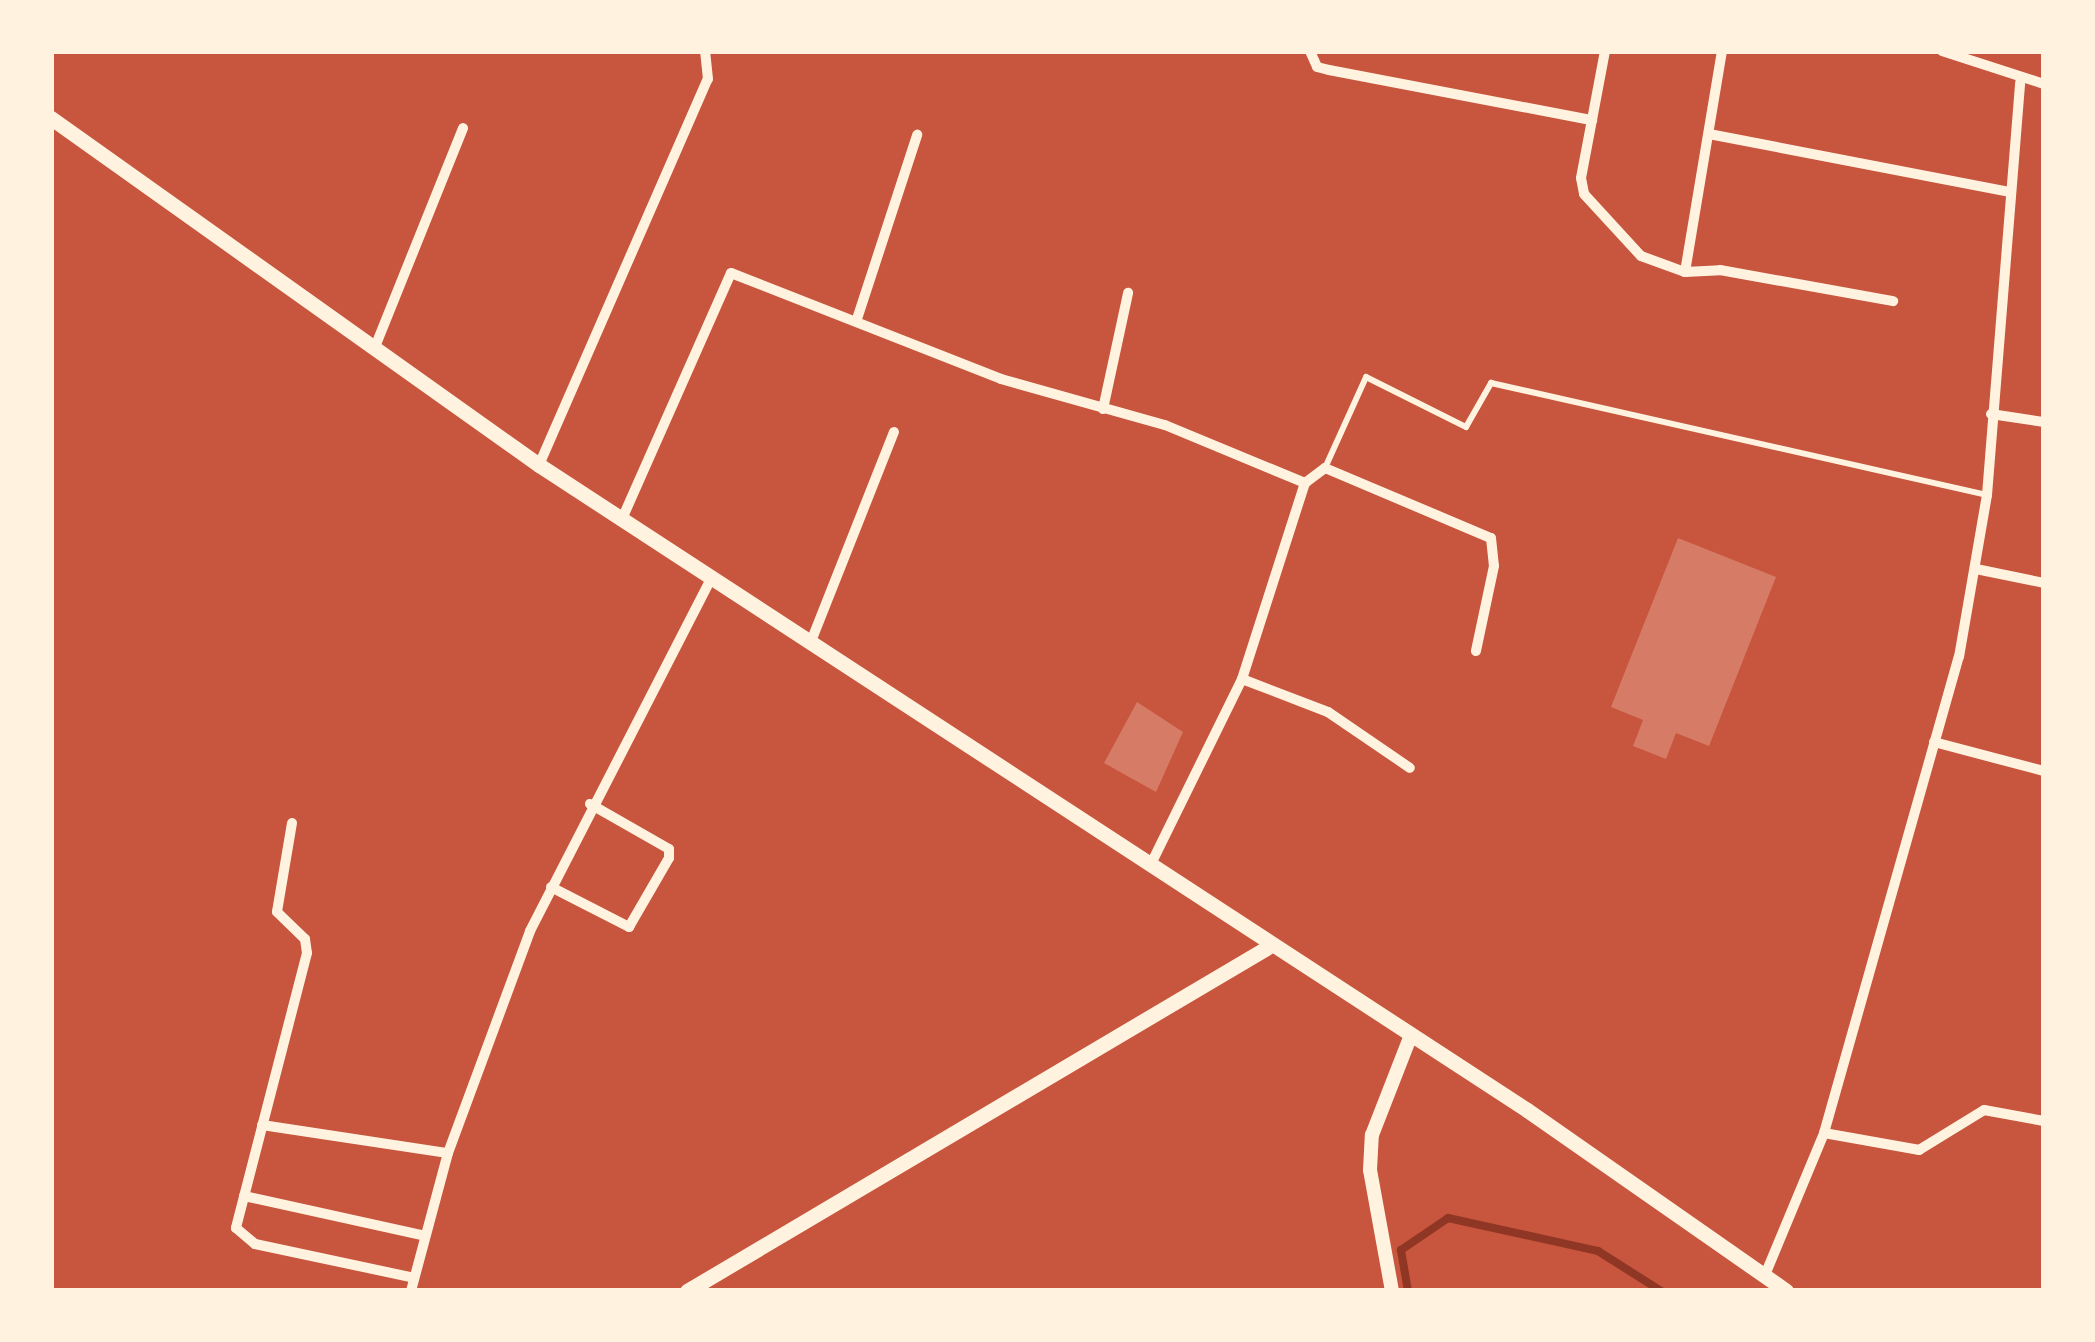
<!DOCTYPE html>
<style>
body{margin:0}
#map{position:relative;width:2095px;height:1342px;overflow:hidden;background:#c8553d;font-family:"IBM Plex Sans",sans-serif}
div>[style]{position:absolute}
.stream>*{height:8px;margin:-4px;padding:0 4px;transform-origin:4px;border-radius:4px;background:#8f3625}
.building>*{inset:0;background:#d67c66}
.service>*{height:6px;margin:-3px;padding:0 3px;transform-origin:3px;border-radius:3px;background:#fff3e0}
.minor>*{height:10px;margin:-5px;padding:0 5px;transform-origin:5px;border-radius:5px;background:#fff3e0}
.tertiary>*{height:14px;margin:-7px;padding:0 7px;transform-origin:7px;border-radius:7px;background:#fff3e0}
.secondary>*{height:15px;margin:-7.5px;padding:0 7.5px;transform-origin:7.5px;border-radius:7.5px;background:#fff3e0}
span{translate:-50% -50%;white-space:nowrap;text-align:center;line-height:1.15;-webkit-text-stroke:12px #fff3e0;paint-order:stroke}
.frame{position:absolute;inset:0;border:54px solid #fff3e0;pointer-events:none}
</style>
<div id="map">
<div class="stream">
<div style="left:1408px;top:1291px;width:42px;rotate:-99.7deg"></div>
<div style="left:1401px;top:1250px;width:57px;rotate:-34.2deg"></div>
<div style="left:1448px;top:1218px;width:154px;rotate:12.4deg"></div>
<div style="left:1598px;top:1251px;width:75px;rotate:32.4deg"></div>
</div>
<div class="building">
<div style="clip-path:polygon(1678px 538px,1776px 577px,1709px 746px,1676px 733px,1666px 759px,1633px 746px,1643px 720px,1611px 707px)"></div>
<div style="clip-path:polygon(1137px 702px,1183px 732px,1156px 792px,1104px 763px)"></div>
</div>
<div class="service">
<div style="left:1325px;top:468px;width:100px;rotate:-65.7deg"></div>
<div style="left:1366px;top:377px;width:112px;rotate:26.6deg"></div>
<div style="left:1466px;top:427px;width:51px;rotate:-60.4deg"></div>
<div style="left:1491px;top:383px;width:508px;rotate:12.72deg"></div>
</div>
<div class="minor">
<div style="left:1310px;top:51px;width:17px;rotate:66deg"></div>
<div style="left:1317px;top:67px;width:12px;rotate:14deg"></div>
<div style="left:1329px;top:70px;width:268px;rotate:10.8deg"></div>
<div style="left:1605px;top:51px;width:129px;rotate:100.7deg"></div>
<div style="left:1581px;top:178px;width:16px;rotate:79deg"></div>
<div style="left:1584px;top:194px;width:84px;rotate:47.4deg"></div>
<div style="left:1641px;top:256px;width:47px;rotate:20deg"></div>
<div style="left:1685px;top:272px;width:35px;rotate:-3deg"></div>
<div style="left:1720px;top:270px;width:176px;rotate:10.2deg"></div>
<div style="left:1942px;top:51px;width:107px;rotate:17.9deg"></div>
<div style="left:1709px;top:134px;width:307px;rotate:10.9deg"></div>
<div style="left:1685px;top:272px;width:224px;rotate:-80.5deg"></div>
<div style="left:857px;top:319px;width:194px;rotate:-71.9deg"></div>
<div style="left:375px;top:347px;width:236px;rotate:-68.1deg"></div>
<div style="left:1103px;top:409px;width:119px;rotate:-77.8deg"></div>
<div style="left:1991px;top:414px;width:54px;rotate:8.6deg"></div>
<div style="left:539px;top:465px;width:421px;rotate:-66.4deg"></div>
<div style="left:708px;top:79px;width:28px;rotate:-96deg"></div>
<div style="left:1305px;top:483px;width:25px;rotate:-37deg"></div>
<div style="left:1325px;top:468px;width:180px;rotate:22.9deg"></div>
<div style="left:1491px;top:538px;width:28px;rotate:84deg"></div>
<div style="left:1494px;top:566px;width:87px;rotate:102deg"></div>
<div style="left:622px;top:519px;width:269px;rotate:-66.1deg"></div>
<div style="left:731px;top:273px;width:290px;rotate:21.4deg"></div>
<div style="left:1001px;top:379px;width:170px;rotate:15.7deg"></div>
<div style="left:1165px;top:425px;width:152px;rotate:22.5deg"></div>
<div style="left:1976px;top:569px;width:69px;rotate:11.6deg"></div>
<div style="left:810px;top:644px;width:228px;rotate:-68.4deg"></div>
<div style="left:1242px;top:679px;width:92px;rotate:21deg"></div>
<div style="left:1328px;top:712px;width:99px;rotate:34.3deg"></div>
<div style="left:1934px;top:742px;width:114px;rotate:14.8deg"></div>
<div style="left:292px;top:823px;width:90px;rotate:99.6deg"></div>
<div style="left:277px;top:912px;width:39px;rotate:44deg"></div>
<div style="left:305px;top:939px;width:14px;rotate:82deg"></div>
<div style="left:307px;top:953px;width:284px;rotate:104.5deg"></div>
<div style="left:236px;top:1228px;width:25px;rotate:40deg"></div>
<div style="left:255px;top:1244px;width:158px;rotate:12deg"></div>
<div style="left:1150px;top:866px;width:208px;rotate:-63.8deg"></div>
<div style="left:1242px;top:679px;width:206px;rotate:-72.2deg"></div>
<div style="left:551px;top:887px;width:88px;rotate:27.1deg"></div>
<div style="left:629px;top:927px;width:80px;rotate:-59.9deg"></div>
<div style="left:669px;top:858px;width:9px;rotate:-90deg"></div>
<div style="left:669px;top:849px;width:91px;rotate:-150.3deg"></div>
<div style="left:262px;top:1125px;width:188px;rotate:8.6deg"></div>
<div style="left:1824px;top:1133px;width:97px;rotate:10.1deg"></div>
<div style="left:1919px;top:1150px;width:76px;rotate:-31.6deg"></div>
<div style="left:1984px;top:1110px;width:61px;rotate:10.4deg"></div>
<div style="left:244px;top:1196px;width:181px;rotate:12.4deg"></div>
<div style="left:1765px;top:1275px;width:154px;rotate:-67.4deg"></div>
<div style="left:1824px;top:1133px;width:495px;rotate:-74.2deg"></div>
<div style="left:1959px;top:657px;width:164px;rotate:-80.2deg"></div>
<div style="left:1987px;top:495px;width:414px;rotate:-85.4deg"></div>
<div style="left:411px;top:1291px;width:143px;rotate:-75deg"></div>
<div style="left:448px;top:1153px;width:237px;rotate:-69.7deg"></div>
<div style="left:530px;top:931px;width:396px;rotate:-62.8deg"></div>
</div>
<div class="tertiary">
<div style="left:1392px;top:1291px;width:123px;rotate:-100.3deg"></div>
<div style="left:1370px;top:1170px;width:35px;rotate:-87deg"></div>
<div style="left:1372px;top:1135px;width:102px;rotate:-68.7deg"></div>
</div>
<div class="secondary">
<div style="left:51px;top:118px;width:599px;rotate:35.42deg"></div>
<div style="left:539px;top:465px;width:1180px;rotate:33.14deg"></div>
<div style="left:1527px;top:1110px;width:316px;rotate:34.9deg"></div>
<div style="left:687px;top:1291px;width:675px;rotate:-30.63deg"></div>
</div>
<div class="frame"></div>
</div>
